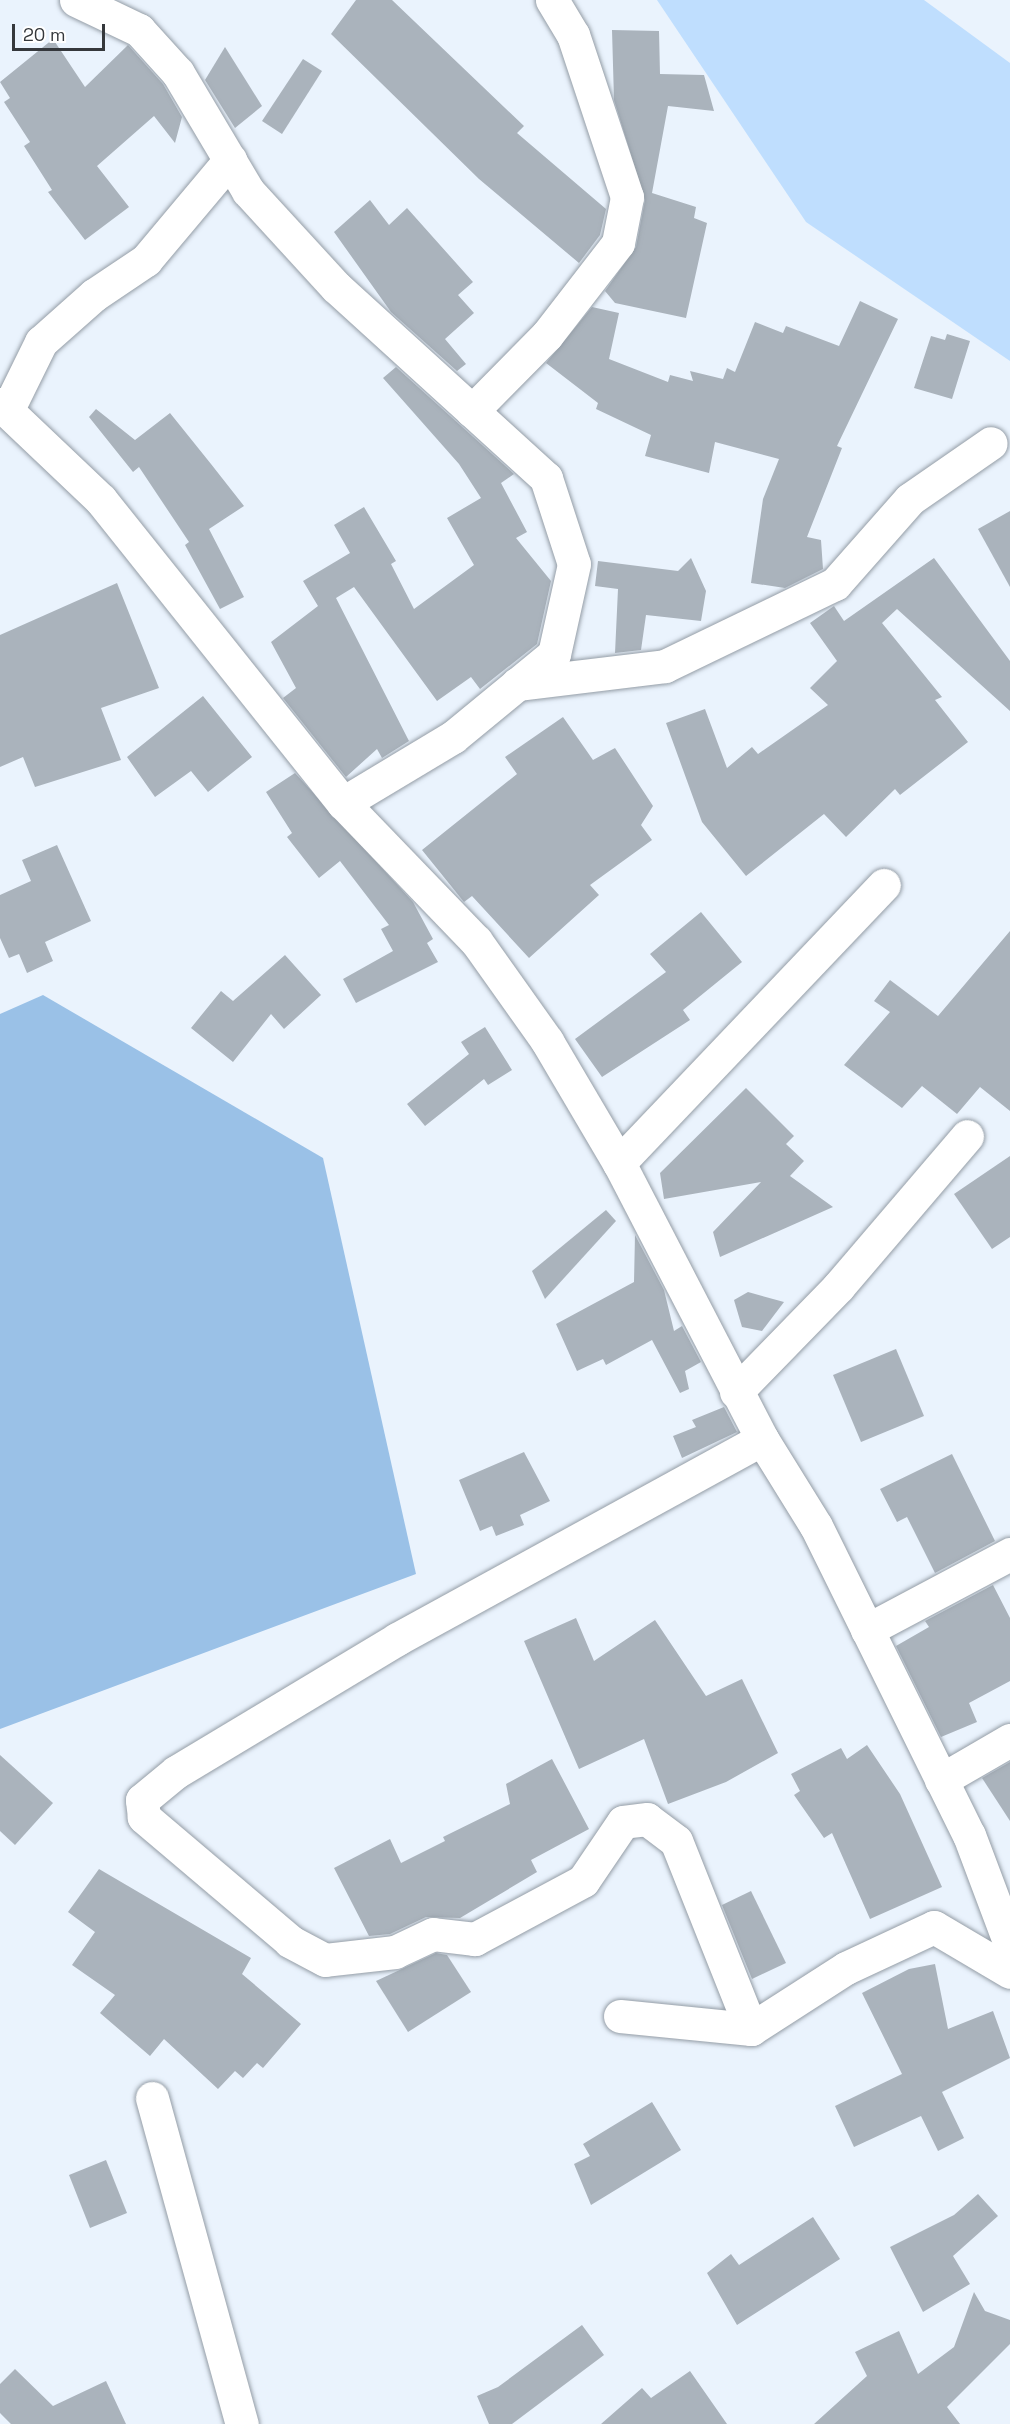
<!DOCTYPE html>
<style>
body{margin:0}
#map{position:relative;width:1010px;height:2424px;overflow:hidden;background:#eaf3fd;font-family:"Space Grotesk",sans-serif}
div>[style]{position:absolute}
.green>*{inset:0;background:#bfdefe}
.forest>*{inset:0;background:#9ac1e7}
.building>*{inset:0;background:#aab3bc}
.roads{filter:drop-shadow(0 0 2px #949da6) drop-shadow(0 0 2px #949da6)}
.minor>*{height:33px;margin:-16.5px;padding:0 16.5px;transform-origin:16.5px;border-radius:16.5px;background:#fff}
span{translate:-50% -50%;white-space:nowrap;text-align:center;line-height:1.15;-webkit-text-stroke:4.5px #fff;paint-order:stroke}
.scale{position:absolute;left:12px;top:24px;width:93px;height:27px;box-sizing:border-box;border:3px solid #35383c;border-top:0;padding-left:8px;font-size:18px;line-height:21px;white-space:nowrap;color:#35383c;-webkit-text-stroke:4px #fff;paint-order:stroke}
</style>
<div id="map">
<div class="green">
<div style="clip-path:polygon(657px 0,924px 0,1010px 63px,1010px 361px,806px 222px)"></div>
</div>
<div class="forest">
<div style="clip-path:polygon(43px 995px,323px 1158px,416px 1574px,0 1729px,0 1014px)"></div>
</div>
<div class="building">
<div style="clip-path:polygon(356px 0,392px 0,524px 126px,517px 133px,606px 209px,600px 235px,579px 263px,479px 179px,331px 34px)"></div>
<div style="clip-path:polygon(612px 30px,659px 31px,660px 74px,704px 75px,714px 111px,668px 106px,652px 193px,696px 207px,694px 218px,707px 223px,686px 318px,615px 303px,605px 291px,636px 247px,645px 200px,614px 100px)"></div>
<div style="clip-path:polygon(53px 39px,85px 87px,128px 45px,163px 84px,182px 117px,175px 143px,154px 116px,97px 166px,129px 207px,85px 240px,48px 192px,52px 190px,24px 146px,30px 142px,4px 102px,10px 98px,0 82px)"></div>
<div style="clip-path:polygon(225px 47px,262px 106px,235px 128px,205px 80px)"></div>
<div style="clip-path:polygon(303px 59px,322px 71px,282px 134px,262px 121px)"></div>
<div style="clip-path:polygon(370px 200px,389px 225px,407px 208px,473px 282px,458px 295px,474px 313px,445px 339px,466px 364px,457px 371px,391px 312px,334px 232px)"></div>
<div style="clip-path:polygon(860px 301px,898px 319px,837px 446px,842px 448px,807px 537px,821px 540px,823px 569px,785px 588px,751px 583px,763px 499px,779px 459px,715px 442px,709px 473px,645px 456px,651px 435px,596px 409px,598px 403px,546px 363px,592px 307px,619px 313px,609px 359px,668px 382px,670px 375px,693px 381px,690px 371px,723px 379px,727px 368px,735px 372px,755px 322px,783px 333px,786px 326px,839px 346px)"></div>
<div style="clip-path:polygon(947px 334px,970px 341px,952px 399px,914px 388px,931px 336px,945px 340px)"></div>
<div style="clip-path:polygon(396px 367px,514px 474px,501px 483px,527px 532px,516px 538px,551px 581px,537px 644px,480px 689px,471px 677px,437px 701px,354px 587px,336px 598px,409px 741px,382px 758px,377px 749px,346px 777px,283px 698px,296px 688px,271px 642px,318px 606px,303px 581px,350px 553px,334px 525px,364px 507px,396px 561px,391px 564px,414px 609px,474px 565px,447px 518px,481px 498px,459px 464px,383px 378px)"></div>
<div style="clip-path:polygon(96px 409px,135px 440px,170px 413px,211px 464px,244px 506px,209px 529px,244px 597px,220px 609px,185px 545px,189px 542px,139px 467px,133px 472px,89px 417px)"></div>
<div style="clip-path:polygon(1010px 511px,1010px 587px,978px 529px)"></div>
<div style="clip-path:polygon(691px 558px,706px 591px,701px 621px,646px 615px,641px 650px,615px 653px,618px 589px,595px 586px,598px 561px,678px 571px)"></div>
<div style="clip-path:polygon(934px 558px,1010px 661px,1010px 711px,897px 609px,882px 623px,942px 697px,935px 700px,968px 742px,900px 795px,895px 789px,846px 837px,824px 814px,746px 876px,702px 822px,666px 723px,705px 709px,727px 768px,752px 747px,758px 754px,828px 705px,810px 688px,837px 661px,810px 623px,834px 606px,844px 621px)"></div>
<div style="clip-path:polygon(117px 583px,159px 688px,101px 708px,121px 760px,35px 787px,23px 757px,0 767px,0 635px)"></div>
<div style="clip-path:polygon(203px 696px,252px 757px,208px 792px,191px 771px,155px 797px,127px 757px)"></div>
<div style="clip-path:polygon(563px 717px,593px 760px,615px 748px,653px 806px,641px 825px,652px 840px,590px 885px,599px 895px,529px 958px,472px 896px,464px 902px,422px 850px,517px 774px,505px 757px)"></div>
<div style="clip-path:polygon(295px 773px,413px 902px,433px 939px,427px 943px,438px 962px,356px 1003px,343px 979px,393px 951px,381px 929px,389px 925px,340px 861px,319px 878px,287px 837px,292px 833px,266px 792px)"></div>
<div style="clip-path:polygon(57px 845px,91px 921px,45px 942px,53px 961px,27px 973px,19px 954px,9px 958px,0 938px,0 895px,31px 881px,22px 860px)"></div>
<div style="clip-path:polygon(701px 912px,742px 962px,683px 1010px,690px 1020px,602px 1077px,575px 1039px,666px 972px,650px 954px)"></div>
<div style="clip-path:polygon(1010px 931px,1010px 1111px,980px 1087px,957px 1114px,922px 1086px,902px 1108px,844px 1065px,890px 1012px,874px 1001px,890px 980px,938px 1016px)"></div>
<div style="clip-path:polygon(285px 955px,321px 995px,284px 1029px,271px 1014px,233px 1062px,191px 1028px,221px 991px,233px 1001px)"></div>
<div style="clip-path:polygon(485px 1027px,512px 1070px,488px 1085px,484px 1079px,425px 1126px,407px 1104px,469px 1054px,461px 1042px)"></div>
<div style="clip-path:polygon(746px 1088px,794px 1136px,786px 1144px,804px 1161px,790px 1176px,833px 1207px,720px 1257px,713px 1232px,761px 1182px,664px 1199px,660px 1173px)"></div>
<div style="clip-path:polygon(1010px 1156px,1010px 1237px,992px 1249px,954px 1194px)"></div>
<div style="clip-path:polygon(606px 1210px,616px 1221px,545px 1299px,532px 1271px)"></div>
<div style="clip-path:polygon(635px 1235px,664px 1290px,674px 1331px,682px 1326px,701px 1362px,685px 1371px,689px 1389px,680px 1393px,652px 1340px,606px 1365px,603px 1359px,577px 1371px,556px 1324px,634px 1282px)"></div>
<div style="clip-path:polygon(748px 1292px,784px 1302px,762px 1331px,742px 1327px,734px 1300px)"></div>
<div style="clip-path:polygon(896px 1349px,924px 1416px,861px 1442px,833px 1375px)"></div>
<div style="clip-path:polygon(724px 1407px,737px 1432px,682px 1458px,673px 1436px,696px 1427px,692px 1420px)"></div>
<div style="clip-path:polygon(524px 1452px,550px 1501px,520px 1515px,524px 1525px,496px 1536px,492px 1526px,480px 1531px,459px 1480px)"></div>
<div style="clip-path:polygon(952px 1454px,995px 1541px,935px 1573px,907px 1517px,897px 1522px,880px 1489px)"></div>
<div style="clip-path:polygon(993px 1585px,1010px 1618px,1010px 1681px,969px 1703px,977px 1722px,941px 1737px,896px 1646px,929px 1627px,925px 1621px)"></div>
<div style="clip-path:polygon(576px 1618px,594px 1661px,655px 1620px,706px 1696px,742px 1679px,778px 1753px,726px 1782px,668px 1804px,644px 1739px,579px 1769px,524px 1641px)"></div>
<div style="clip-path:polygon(867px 1745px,900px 1794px,942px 1887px,870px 1919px,832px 1833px,824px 1838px,794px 1795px,800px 1791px,791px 1774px,841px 1748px,847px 1759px)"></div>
<div style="clip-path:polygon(0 1755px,53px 1803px,15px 1845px,0 1831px)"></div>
<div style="clip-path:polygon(552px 1759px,589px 1829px,531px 1860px,537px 1872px,460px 1918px,426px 1917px,390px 1934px,369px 1936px,334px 1868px,390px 1839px,401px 1863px,445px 1841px,443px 1837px,510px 1804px,506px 1784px)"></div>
<div style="clip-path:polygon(1010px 1762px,1010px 1821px,982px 1778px)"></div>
<div style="clip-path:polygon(99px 1869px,251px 1958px,242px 1974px,301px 2024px,263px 2068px,257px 2063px,243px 2078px,235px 2071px,218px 2089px,164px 2039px,150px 2056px,100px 2013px,115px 1995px,72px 1965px,95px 1932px,68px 1912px)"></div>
<div style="clip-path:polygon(751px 1891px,786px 1963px,752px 1979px,722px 1905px)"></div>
<div style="clip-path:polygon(436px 1953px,447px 1955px,471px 1992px,408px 2032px,376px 1981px)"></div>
<div style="clip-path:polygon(935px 1964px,948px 2029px,993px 2011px,1010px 2058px,942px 2092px,964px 2138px,938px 2151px,921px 2116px,854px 2147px,835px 2106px,902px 2074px,862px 1993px,909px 1969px)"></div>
<div style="clip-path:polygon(652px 2102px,681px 2150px,591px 2205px,574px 2164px,590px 2156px,583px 2144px)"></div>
<div style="clip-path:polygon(106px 2160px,127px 2213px,90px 2228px,69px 2175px)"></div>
<div style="clip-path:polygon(978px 2194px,998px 2216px,953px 2256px,970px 2284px,923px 2312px,890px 2247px,954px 2215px)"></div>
<div style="clip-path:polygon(813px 2217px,840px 2259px,737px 2325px,707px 2273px,731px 2254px,739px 2265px)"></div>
<div style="clip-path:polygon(974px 2292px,985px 2311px,1010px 2320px,1010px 2344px,947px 2407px,960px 2424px,814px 2424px,867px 2376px,855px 2352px,899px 2331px,918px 2374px,954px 2347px)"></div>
<div style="clip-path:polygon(582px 2325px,604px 2355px,512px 2424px,489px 2424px,477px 2396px,498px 2387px)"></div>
<div style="clip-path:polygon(15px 2369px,53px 2406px,106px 2381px,126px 2424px,11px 2424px,0 2413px,0 2384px)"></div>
<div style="clip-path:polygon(690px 2371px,727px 2424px,601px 2424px,642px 2388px,651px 2398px)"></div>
</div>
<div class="roads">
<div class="minor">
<div style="left:76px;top:0;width:70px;rotate:25.5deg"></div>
<div style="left:139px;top:30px;width:58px;rotate:47.8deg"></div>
<div style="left:178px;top:73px;width:137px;rotate:59.3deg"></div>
<div style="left:248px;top:191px;width:130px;rotate:47.5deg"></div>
<div style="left:336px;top:287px;width:284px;rotate:42.3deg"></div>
<div style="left:546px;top:478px;width:90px;rotate:72deg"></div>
<div style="left:574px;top:564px;width:92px;rotate:102.5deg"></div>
<div style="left:554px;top:654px;width:131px;rotate:140.6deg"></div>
<div style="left:453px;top:737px;width:128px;rotate:149deg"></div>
<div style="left:0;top:404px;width:139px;rotate:43.5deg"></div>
<div style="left:101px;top:500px;width:388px;rotate:51.4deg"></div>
<div style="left:343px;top:803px;width:192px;rotate:46.1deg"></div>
<div style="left:476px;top:941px;width:123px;rotate:54.6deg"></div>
<div style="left:547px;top:1041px;width:142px;rotate:59.5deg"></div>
<div style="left:619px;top:1163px;width:311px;rotate:62.6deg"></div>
<div style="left:762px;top:1439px;width:102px;rotate:58.2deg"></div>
<div style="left:816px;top:1526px;width:345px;rotate:63.7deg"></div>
<div style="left:969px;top:1835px;width:116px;rotate:69.4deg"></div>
<div style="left:7px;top:411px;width:77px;rotate:-63.8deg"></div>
<div style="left:41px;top:342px;width:71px;rotate:-41.6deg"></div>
<div style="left:94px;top:295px;width:63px;rotate:-33.9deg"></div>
<div style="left:146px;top:260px;width:131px;rotate:-50deg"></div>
<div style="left:472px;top:411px;width:107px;rotate:-45.4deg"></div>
<div style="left:547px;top:335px;width:116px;rotate:-52.3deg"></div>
<div style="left:618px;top:243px;width:47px;rotate:-78.9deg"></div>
<div style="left:627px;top:197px;width:171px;rotate:-108.4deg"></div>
<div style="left:573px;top:35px;width:41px;rotate:-121deg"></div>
<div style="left:517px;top:684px;width:149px;rotate:-6.9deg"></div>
<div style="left:665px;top:666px;width:189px;rotate:-25.8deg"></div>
<div style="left:835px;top:584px;width:113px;rotate:-48.6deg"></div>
<div style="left:910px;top:499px;width:98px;rotate:-34.7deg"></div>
<div style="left:619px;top:1163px;width:384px;rotate:-46.4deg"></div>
<div style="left:736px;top:1392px;width:148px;rotate:-45.8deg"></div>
<div style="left:839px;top:1286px;width:197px;rotate:-49.5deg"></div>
<div style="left:867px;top:1630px;width:162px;rotate:-28deg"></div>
<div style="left:941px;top:1780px;width:80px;rotate:-30.1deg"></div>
<div style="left:620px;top:2016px;width:132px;rotate:5.7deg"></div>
<div style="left:751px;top:2029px;width:113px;rotate:-32.7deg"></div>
<div style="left:846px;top:1968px;width:97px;rotate:-25deg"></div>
<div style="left:934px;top:1927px;width:88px;rotate:30.6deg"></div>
<div style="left:751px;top:2029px;width:202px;rotate:-111.7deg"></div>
<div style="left:676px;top:1841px;width:36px;rotate:-143deg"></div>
<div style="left:647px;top:1819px;width:24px;rotate:173deg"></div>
<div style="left:623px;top:1822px;width:71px;rotate:124.1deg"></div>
<div style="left:583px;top:1881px;width:123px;rotate:151.8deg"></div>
<div style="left:475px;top:1939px;width:42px;rotate:-173.2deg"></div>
<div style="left:433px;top:1934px;width:42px;rotate:154.7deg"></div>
<div style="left:395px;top:1952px;width:70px;rotate:173.5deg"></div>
<div style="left:325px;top:1960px;width:40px;rotate:-152deg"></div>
<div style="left:290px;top:1941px;width:192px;rotate:-139.7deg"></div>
<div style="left:144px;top:1817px;width:17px;rotate:-97deg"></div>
<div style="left:142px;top:1800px;width:44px;rotate:-39.5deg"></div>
<div style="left:176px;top:1772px;width:258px;rotate:-31deg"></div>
<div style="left:397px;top:1639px;width:416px;rotate:-28.7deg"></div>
<div style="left:152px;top:2098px;width:338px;rotate:74.6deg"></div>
</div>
</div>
<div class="scale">20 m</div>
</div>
